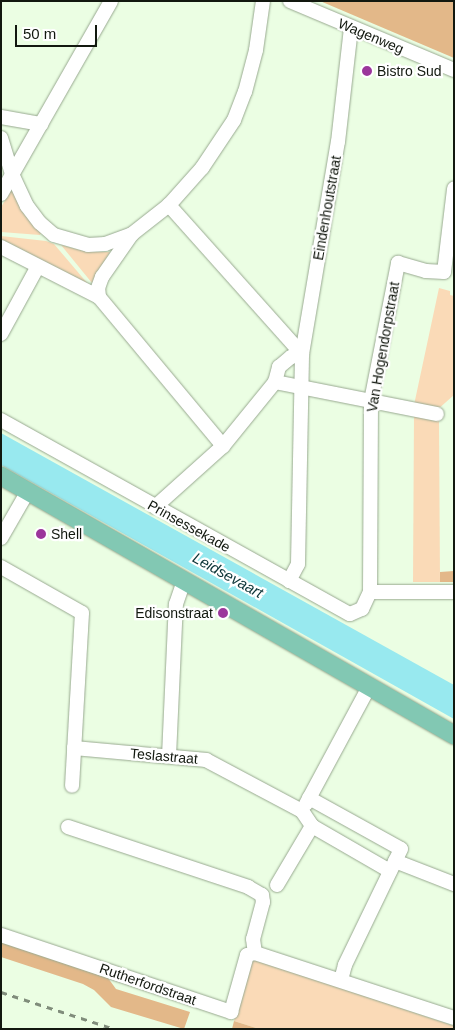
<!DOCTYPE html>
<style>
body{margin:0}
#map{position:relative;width:455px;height:1030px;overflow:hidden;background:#ebfee3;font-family:Helvetica,sans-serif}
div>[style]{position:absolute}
.green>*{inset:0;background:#fadab7}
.forest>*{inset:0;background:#e3b889}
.water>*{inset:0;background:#98e9ef}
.roads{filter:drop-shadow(0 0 1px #98a990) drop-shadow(0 0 1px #98a990)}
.minor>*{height:14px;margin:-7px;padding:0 7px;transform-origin:7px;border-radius:7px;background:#fff}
.major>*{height:18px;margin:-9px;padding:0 9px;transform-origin:9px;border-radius:9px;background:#82c8b3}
.rail>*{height:3px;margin-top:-1.5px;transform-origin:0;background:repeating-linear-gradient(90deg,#808d7b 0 6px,transparent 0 12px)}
.dots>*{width:14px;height:14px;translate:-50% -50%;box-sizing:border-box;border:2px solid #fff;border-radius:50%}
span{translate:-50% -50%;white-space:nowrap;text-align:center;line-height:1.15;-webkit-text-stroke:4.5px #fff;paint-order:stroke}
.street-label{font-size:14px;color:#12180f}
.poi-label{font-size:14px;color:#12180f}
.left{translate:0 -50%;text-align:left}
.right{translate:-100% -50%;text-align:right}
.water-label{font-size:15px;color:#0b3437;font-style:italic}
.frame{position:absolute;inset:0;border:2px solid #12180f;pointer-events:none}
.scale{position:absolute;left:15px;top:25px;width:82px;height:22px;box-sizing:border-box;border:2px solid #12180f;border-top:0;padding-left:6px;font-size:15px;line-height:18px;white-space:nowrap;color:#12180f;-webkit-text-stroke:4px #fff;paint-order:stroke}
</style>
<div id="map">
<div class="green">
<div style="clip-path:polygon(11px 191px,13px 191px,25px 215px,41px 233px,40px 235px,1px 232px,1px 207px)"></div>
<div style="clip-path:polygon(1px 236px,46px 241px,54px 244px,88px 284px,1px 239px)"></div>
<div style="clip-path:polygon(61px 245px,88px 252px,110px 252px,92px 283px)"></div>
<div style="clip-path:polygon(439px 288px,450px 291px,450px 295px,454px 296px,454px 395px,437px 410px,414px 405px)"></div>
<div style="clip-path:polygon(414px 414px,439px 420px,440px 582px,413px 582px)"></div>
<div style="clip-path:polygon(253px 958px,454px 1026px,454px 1029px,259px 1029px,234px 1021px)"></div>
</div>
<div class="forest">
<div style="clip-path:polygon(320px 1px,454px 1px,454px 58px,381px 27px)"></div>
<div style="clip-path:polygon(454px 571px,454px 582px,440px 582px,440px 572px)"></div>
<div style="clip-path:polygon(1px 942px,108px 978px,116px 989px,190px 1012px,184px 1029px,111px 1007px,94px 990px,83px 984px,1px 957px)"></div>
<div style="clip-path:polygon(234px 1021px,259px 1029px,232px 1029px)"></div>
</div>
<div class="water">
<div style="clip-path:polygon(1px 433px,454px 685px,454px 719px,1px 465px)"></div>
</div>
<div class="roads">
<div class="minor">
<div style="left:290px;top:1px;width:178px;rotate:22.8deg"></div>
<div style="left:1px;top:117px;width:41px;rotate:9.9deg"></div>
<div style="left:1px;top:138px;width:38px;rotate:73deg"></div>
<div style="left:12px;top:174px;width:35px;rotate:65deg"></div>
<div style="left:27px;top:206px;width:21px;rotate:53deg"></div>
<div style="left:40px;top:223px;width:18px;rotate:41deg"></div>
<div style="left:54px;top:235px;width:35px;rotate:16deg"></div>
<div style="left:88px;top:245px;width:17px;rotate:-3deg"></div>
<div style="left:105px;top:244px;width:29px;rotate:-20deg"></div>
<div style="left:132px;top:234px;width:47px;rotate:-38.1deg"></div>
<div style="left:169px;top:205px;width:50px;rotate:-48.3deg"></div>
<div style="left:202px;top:168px;width:58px;rotate:-56.3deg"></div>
<div style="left:234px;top:120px;width:30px;rotate:-69deg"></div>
<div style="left:245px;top:92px;width:43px;rotate:-75.3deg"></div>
<div style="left:256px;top:50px;width:49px;rotate:-81.9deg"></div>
<div style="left:1px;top:194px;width:222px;rotate:-60.3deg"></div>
<div style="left:1px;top:247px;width:110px;rotate:27deg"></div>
<div style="left:99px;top:297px;width:9px;rotate:-96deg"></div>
<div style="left:98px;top:288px;width:12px;rotate:-70deg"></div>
<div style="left:102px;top:277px;width:52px;rotate:-55.1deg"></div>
<div style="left:99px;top:297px;width:194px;rotate:50.2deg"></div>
<div style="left:1px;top:334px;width:77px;rotate:-61.4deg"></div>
<div style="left:275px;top:382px;width:165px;rotate:11.2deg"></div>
<div style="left:1px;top:420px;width:399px;rotate:29.1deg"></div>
<div style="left:350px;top:614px;width:13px;rotate:-23deg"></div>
<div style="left:362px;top:609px;width:19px;rotate:-65deg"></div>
<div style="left:370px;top:592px;width:191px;rotate:-89.7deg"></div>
<div style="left:371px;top:401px;width:141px;rotate:-78.9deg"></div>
<div style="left:398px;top:263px;width:29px;rotate:16deg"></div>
<div style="left:426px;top:271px;width:18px;rotate:3deg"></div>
<div style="left:444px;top:272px;width:84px;rotate:-83.1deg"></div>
<div style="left:155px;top:507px;width:91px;rotate:-41.9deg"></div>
<div style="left:223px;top:446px;width:82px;rotate:-50.9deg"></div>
<div style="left:275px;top:382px;width:16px;rotate:-75deg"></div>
<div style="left:279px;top:367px;width:16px;rotate:-40deg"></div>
<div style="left:291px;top:357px;width:11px;rotate:-15deg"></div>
<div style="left:302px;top:354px;width:200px;rotate:-131.8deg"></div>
<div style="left:1px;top:538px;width:54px;rotate:-60.1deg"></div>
<div style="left:1px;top:567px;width:93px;rotate:29.6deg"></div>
<div style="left:82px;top:613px;width:173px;rotate:93.3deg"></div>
<div style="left:289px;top:581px;width:19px;rotate:-62deg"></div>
<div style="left:298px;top:564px;width:210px;rotate:-88.9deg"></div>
<div style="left:302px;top:354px;width:215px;rotate:-80.4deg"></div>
<div style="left:338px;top:142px;width:115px;rotate:-83.5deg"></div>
<div style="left:370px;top:592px;width:84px"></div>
<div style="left:74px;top:748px;width:133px;rotate:5.2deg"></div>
<div style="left:206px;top:760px;width:109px;rotate:28deg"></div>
<div style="left:302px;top:811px;width:18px;rotate:56deg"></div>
<div style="left:312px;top:826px;width:90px;rotate:30deg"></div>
<div style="left:169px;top:756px;width:152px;rotate:-87.4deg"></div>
<div style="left:176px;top:604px;width:24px;rotate:-71deg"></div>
<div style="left:309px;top:798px;width:105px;rotate:29deg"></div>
<div style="left:401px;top:849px;width:129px;rotate:115.8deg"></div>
<div style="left:345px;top:965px;width:16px;rotate:105deg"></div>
<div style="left:306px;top:804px;width:133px;rotate:-61.7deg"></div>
<div style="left:68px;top:827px;width:190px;rotate:18.4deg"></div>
<div style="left:248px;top:887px;width:16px;rotate:30deg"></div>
<div style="left:262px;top:895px;width:7px;rotate:82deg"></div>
<div style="left:263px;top:902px;width:38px;rotate:105deg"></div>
<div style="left:253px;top:939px;width:14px;rotate:82deg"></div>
<div style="left:395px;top:861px;width:63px;rotate:21.3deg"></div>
<div style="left:277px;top:885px;width:69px;rotate:-59.3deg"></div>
<div style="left:1px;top:935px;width:243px;rotate:18.5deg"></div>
<div style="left:231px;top:1012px;width:59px;rotate:-74.3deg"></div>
<div style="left:247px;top:955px;width:8px;rotate:-14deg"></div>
<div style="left:255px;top:953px;width:209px;rotate:18.1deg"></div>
</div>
<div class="major">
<div style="left:1px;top:476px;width:522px;rotate:29.76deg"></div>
</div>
</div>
<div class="rail">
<div style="left:1px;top:992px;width:120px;rotate:18deg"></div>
</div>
<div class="dots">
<div style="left:367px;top:71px;background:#9b369b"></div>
<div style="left:41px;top:534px;background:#9b369b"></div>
<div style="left:223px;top:613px;background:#9b369b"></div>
</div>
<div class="street-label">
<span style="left:371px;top:36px;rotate:23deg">Wagenweg</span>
<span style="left:327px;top:208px;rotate:-80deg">Eindenhoutstraat</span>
<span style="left:383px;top:347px;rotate:-80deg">Van Hogendorpstraat</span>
<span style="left:189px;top:526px;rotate:29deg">Prinsessekade</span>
<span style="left:164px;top:756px;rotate:5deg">Teslastraat</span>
<span style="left:148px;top:984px;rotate:19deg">Rutherfordstraat</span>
</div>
<div class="poi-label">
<span class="left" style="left:377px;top:71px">Bistro Sud</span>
<span class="left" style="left:51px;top:534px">Shell</span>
<span class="right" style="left:213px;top:613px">Edisonstraat</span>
</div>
<div class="water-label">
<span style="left:228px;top:575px;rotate:29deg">Leidsevaart</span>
</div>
<div class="frame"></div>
<div class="scale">50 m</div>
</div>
